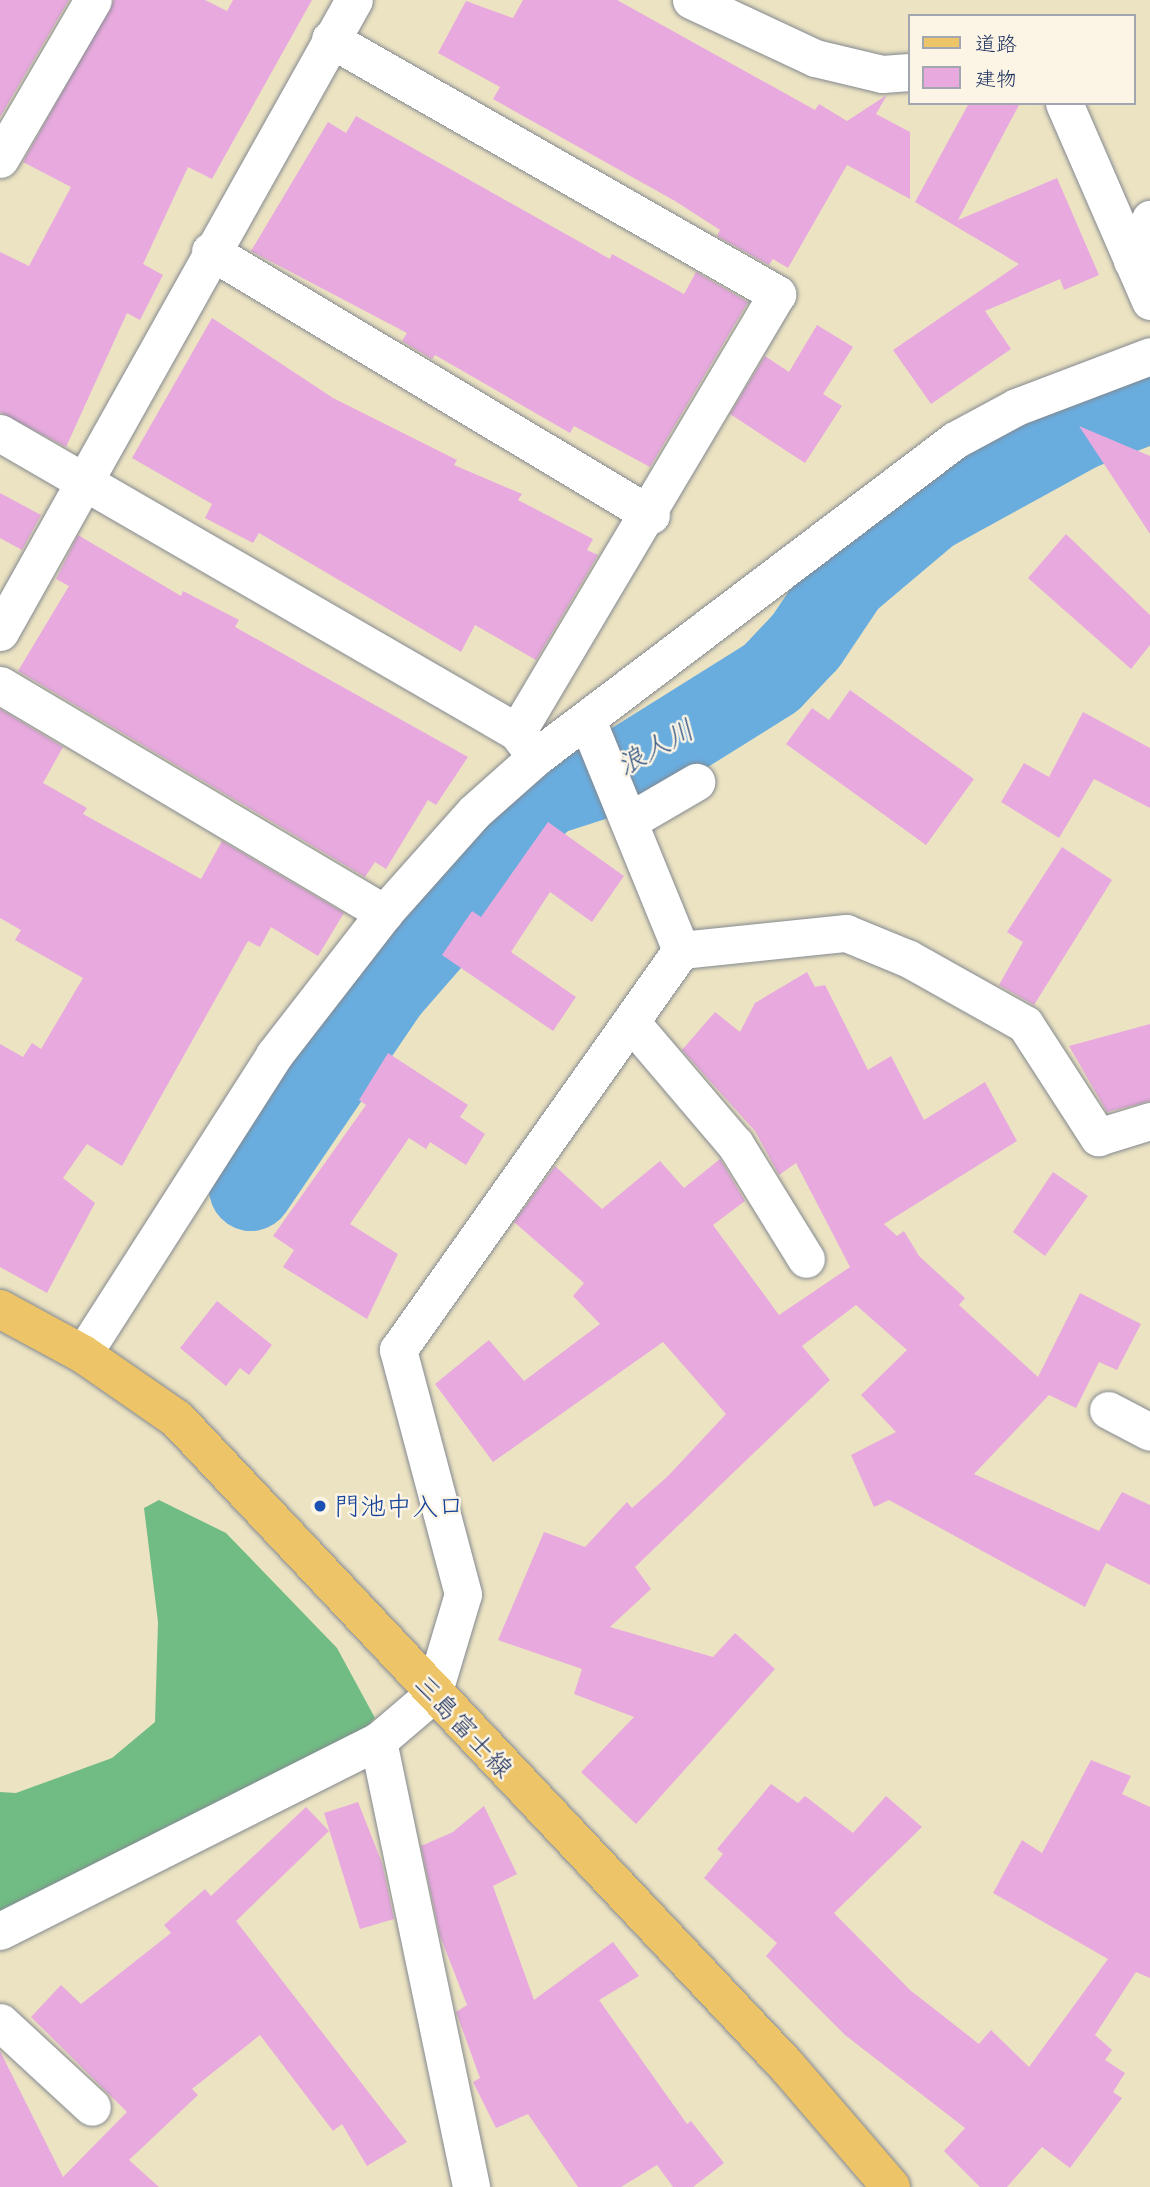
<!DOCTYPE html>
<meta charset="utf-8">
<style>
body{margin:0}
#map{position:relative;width:1150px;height:2187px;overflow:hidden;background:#ece3c2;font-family:"Shantell Sans","Klee One",sans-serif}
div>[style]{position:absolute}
.forest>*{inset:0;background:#71bc84}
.river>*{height:84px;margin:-42px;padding:0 42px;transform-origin:42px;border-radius:42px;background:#69addf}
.building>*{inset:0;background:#e8aade}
.roads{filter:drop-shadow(0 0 2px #848990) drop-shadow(0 0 2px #848990)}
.minor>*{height:37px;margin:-18.5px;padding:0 18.5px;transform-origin:18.5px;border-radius:18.5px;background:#fff}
.primary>*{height:38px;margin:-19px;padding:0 19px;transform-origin:19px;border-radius:19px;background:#eec469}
.dots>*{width:19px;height:19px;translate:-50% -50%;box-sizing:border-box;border:4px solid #fcf5e5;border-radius:50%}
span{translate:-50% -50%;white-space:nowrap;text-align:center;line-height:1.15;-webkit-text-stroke:5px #fcf5e5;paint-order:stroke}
.transit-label{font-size:26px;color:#164399}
.left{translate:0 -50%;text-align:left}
.street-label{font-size:26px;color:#1b2f5e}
.water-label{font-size:28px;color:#325585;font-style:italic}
.legend{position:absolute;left:908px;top:14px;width:228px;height:91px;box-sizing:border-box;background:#fcf5e5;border:2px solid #a2a6af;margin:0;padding:9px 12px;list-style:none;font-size:21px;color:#1b2f5e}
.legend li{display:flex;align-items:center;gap:14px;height:35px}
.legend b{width:35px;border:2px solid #a2a6af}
</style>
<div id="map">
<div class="forest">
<div style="clip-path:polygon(159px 1500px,226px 1533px,337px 1648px,375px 1718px,314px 1780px,0 1935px,0 1792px,16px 1793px,112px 1758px,155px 1722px,158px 1622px,144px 1508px)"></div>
</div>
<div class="river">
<div style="left:251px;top:1189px;width:242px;rotate:-55.8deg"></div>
<div style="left:387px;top:989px;width:91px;rotate:-49deg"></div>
<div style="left:447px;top:920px;width:118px;rotate:-55deg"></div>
<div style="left:515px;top:823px;width:42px;rotate:-43.1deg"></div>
<div style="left:546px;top:794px;width:85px;rotate:-17.8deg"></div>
<div style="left:627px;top:768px;width:170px;rotate:-32deg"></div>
<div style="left:771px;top:678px;width:51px;rotate:-46.6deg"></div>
<div style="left:806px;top:641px;width:73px;rotate:-56.1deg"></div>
<div style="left:847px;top:580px;width:107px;rotate:-40.1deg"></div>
<div style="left:929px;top:511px;width:172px;rotate:-28.8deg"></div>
<div style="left:1080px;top:428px;width:75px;rotate:-21.1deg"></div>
</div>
<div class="building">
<div style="clip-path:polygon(0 0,69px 0,0 117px)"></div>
<div style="clip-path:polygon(114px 0,205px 0,227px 11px,233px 0,312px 0,212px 179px,188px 167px,143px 264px,163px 275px,140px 320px,127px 313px,66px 447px,0 412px,0 252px,29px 266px,71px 187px,23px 162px)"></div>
<div style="clip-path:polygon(523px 0,617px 0,815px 110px,819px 104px,847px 121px,887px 95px,876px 114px,910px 132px,910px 199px,847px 165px,788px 268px,773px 259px,769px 265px,717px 236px,720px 230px,675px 201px,493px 99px,500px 87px,438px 53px,466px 1px,513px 18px)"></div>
<div style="clip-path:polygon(969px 103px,1020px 103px,958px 220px,1057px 178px,1099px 275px,1064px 290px,1060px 279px,985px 311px,1011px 349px,931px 404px,893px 350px,1019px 264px,915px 202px)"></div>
<div style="clip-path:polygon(356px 116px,610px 259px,612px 254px,684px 294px,696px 272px,748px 302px,650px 467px,574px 426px,570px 433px,435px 355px,432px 359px,402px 341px,407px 333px,251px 251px,328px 122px,346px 133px)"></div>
<div style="clip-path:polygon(212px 318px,333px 398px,457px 460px,454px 465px,522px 494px,518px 500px,593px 539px,587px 550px,598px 555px,536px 660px,475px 625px,461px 652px,259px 533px,253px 543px,205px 518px,212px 504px,132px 458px)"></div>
<div style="clip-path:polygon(817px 325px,853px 347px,823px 394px,842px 406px,805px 463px,730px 414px,765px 356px,789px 372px)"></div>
<div style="clip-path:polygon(1079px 426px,1150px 456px,1150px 534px)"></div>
<div style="clip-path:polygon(0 493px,41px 515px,22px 550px,0 538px)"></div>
<div style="clip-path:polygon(1066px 534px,1150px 615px,1150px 645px,1131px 669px,1028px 578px)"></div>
<div style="clip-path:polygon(78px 535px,181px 596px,183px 591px,239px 620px,235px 627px,468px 757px,436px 805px,428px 800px,386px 869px,375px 862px,365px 877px,18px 671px,69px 586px,56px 579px)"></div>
<div style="clip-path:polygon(850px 690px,974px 779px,926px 845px,786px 744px,812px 708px,829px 720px)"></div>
<div style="clip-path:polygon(0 709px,63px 747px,43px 783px,87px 808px,83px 814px,201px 879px,222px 841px,344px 913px,318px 956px,271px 927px,260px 947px,248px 941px,122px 1166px,87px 1144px,63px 1178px,95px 1203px,47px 1293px,0 1267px,0 1044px,23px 1057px,32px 1043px,41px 1049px,83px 978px,15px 940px,21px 930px,0 918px)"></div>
<div style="clip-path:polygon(1083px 712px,1150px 748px,1150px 808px,1094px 779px,1059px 838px,1001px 802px,1024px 763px,1049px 777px)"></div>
<div style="clip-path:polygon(548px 822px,624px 876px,592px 922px,550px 892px,511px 952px,576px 997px,553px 1031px,442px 955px,472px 911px,481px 917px)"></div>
<div style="clip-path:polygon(1062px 847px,1112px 880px,1034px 1005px,999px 985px,1023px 942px,1007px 932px)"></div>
<div style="clip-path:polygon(807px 972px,815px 987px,825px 985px,868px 1070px,891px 1056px,924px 1120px,985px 1082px,1017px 1141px,884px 1224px,897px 1236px,904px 1231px,919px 1256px,965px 1298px,959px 1305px,1038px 1377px,1080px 1293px,1141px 1324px,1117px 1370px,1099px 1362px,1076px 1408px,1049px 1395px,974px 1474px,1099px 1531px,1122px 1492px,1150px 1505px,1150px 1585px,1106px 1563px,1085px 1607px,889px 1500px,874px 1507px,851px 1455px,896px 1432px,861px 1395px,907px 1350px,856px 1305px,802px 1346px,830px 1380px,635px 1567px,651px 1589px,610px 1627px,713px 1657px,735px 1633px,775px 1669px,636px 1824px,581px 1772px,634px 1717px,574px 1694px,582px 1669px,498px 1640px,544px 1532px,585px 1547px,627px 1502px,632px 1508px,668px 1476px,726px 1414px,663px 1342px,493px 1462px,435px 1384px,489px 1340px,524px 1381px,600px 1324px,573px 1296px,584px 1283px,514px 1222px,555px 1166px,602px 1209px,660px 1161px,684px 1188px,720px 1159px,745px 1201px,713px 1225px,779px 1315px,850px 1267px,796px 1163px,779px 1175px,755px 1131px,682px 1050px,715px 1012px,740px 1032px,755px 1003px)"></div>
<div style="clip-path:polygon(1150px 1024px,1150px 1101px,1107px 1112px,1069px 1046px)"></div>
<div style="clip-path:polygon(388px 1053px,468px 1105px,460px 1117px,485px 1134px,466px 1165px,430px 1142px,426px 1149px,409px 1138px,350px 1224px,398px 1254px,367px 1319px,283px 1267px,294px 1250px,273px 1236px,366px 1105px,359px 1100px)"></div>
<div style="clip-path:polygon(1053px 1172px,1088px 1196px,1045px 1256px,1013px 1232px)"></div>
<div style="clip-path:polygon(217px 1301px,272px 1345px,249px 1375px,240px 1368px,226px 1386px,180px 1348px)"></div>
<div style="clip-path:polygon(1091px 1760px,1131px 1776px,1122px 1794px,1150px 1807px,1150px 1978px,1136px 1972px,1095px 2035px,1112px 2050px,1105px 2060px,1125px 2073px,1113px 2092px,1122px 2098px,1070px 2168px,1042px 2147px,1007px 2187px,980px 2187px,944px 2151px,965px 2128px,845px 2035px,766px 1956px,777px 1943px,704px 1878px,723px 1854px,717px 1849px,771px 1784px,798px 1803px,805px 1796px,853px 1833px,886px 1796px,922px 1827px,834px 1913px,910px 1990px,979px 2044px,991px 2030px,1029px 2067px,1108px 1959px,993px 1893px,1022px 1840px,1042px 1853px)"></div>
<div style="clip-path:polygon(358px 1802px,382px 1863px,394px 1919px,360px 1929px,324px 1813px)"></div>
<div style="clip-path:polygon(484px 1806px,517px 1874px,493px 1886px,534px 2000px,613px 1942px,639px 1976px,599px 2000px,687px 2124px,691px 2121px,724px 2163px,693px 2187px,673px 2187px,657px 2165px,621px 2187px,578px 2187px,528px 2114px,496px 2128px,473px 2082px,480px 2078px,456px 2012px,467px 2005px,440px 1936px,421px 1846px,453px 1832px)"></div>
<div style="clip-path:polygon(306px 1807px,329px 1831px,236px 1921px,407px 2142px,367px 2166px,342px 2124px,333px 2131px,260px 2035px,192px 2089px,198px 2095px,129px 2160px,159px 2187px,0 2187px,0 2051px,63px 2177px,127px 2112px,31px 2017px,61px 1985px,81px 2004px,171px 1933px,164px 1925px,205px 1889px,211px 1896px)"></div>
</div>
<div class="roads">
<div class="minor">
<div style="left:691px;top:0;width:137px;rotate:25.1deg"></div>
<div style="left:815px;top:58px;width:69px;rotate:13.4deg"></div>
<div style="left:882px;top:74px;width:28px;rotate:-4deg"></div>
<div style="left:330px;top:39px;width:515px;rotate:29.7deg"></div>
<div style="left:777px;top:294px;width:509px;rotate:120.69deg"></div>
<div style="left:517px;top:732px;width:31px;rotate:53deg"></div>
<div style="left:1064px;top:103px;width:216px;rotate:66.5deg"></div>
<div style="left:0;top:159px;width:184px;rotate:-59.7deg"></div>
<div style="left:210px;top:251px;width:514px;rotate:30.91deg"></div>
<div style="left:1132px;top:261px;width:46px;rotate:-66.8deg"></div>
<div style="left:0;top:433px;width:597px;rotate:30.04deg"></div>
<div style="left:0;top:632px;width:724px;rotate:-60.75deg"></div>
<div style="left:0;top:685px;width:447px;rotate:30.7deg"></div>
<div style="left:587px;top:720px;width:248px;rotate:67.8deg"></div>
<div style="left:629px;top:821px;width:78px;rotate:-30.2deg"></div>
<div style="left:631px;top:1022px;width:160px;rotate:49.6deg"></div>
<div style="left:735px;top:1144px;width:135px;rotate:58.3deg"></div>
<div style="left:83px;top:1354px;width:355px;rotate:-57.4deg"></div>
<div style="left:274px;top:1055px;width:180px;rotate:-52.2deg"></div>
<div style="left:384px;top:913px;width:135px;rotate:-48.3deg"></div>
<div style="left:474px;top:812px;width:83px;rotate:-41.6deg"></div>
<div style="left:536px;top:757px;width:525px;rotate:-37.11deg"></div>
<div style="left:955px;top:440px;width:69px;rotate:-28.4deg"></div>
<div style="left:1016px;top:407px;width:143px;rotate:-20.8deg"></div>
<div style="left:1108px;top:1410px;width:47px;rotate:27.6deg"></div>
<div style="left:378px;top:1741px;width:456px;rotate:78.2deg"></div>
<div style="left:0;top:1931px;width:423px;rotate:-26.7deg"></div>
<div style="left:378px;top:1741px;width:72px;rotate:-40.5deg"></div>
<div style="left:433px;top:1694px;width:104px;rotate:-73.3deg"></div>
<div style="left:463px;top:1594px;width:253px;rotate:-104.9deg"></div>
<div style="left:398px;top:1350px;width:490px;rotate:-54.7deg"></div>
<div style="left:681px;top:950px;width:166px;rotate:-5.9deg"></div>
<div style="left:846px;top:933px;width:68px;rotate:22.4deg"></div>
<div style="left:909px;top:959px;width:133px;rotate:29.3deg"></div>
<div style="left:1025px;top:1024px;width:135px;rotate:57.1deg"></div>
<div style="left:1098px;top:1137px;width:54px;rotate:-17.1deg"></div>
<div style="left:0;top:2022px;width:125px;rotate:42.7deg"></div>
</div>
<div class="primary">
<div style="left:0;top:1309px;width:94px;rotate:28.5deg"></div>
<div style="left:83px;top:1354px;width:114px;rotate:34.7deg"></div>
<div style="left:177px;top:1419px;width:888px;rotate:46.69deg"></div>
<div style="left:786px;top:2065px;width:161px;rotate:49.3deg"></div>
</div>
</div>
<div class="dots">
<div style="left:320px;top:1506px;background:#1a4fb4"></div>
</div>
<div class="transit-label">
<span class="left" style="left:334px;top:1506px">門池中入口</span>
</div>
<div class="street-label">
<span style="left:464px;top:1726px;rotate:47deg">三島富士線</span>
</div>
<div class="water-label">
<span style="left:655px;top:747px;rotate:-29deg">浪人川</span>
</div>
<ul class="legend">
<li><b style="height:9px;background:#eec469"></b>道路</li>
<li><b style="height:19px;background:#e8aade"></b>建物</li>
</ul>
</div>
